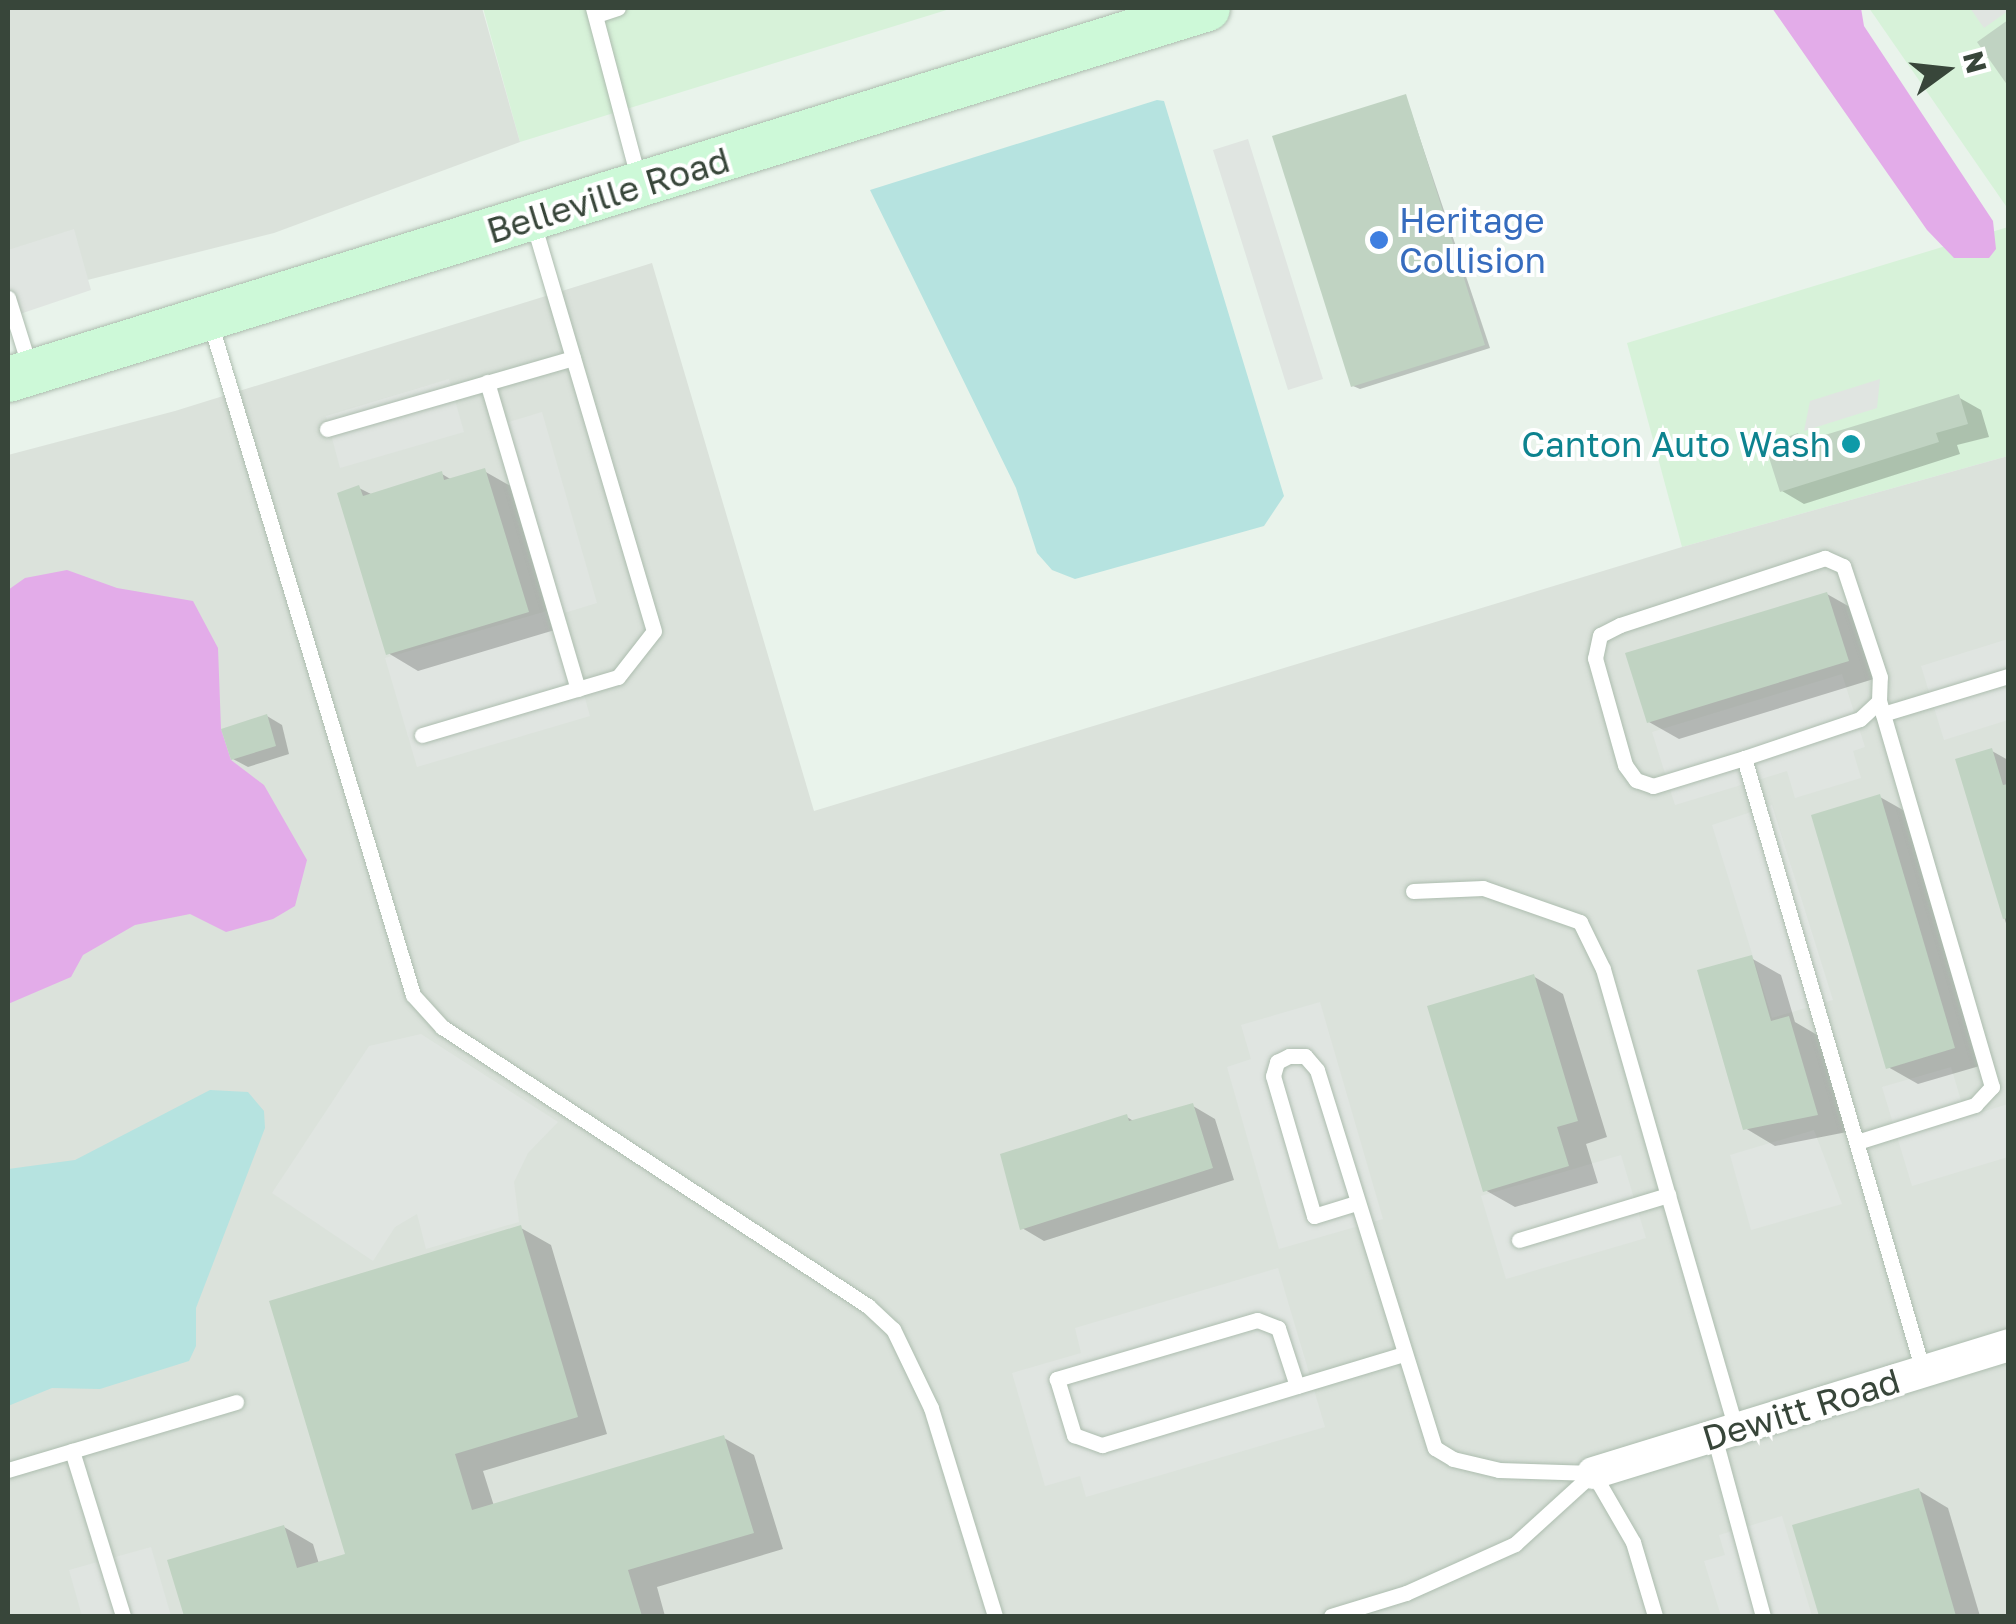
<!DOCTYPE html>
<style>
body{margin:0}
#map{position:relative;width:2016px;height:1624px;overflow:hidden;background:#e9f3eb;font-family:"Golos Text",sans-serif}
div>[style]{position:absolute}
.commercial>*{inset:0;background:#d7f2d9}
.industrial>*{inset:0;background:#dbe2db}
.green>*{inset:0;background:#b6e3e0}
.parking>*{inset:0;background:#e0e5e1}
.water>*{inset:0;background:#e3ace9}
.shadow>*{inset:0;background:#0003}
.building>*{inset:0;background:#c0d3c2}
.roads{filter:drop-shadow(0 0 2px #adbdaf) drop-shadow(0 0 2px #adbdaf)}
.service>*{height:15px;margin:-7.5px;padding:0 7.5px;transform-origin:7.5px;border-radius:7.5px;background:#fff}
.minor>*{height:32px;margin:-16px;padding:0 16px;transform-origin:16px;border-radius:16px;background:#fff}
.secondary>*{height:45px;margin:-22.5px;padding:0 22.5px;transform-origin:22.5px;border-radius:22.5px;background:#cdf9d8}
.dots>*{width:28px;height:28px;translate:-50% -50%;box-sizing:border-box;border:5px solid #fff;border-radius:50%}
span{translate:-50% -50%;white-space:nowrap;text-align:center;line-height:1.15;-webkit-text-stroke:8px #fff;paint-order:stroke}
.street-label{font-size:35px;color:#38463a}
.shop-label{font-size:35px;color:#366cbe}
.left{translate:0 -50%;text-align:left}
.culture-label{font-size:35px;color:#0d838f}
.right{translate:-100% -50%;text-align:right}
.frame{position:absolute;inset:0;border:10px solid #38463a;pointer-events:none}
.north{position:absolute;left:1896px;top:20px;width:100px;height:100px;-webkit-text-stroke:8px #fff;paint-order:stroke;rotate:75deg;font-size:28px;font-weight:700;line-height:40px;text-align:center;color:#38463a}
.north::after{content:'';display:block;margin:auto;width:35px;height:45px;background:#38463a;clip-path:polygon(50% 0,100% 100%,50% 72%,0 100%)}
</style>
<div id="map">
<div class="commercial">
<div style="clip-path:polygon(483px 8px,953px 8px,520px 142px)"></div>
<div style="clip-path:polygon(1869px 8px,2008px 8px,2008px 209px)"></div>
<div style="clip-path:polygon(2008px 227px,2008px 456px,1682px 547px,1627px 343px)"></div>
</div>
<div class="industrial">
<div style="clip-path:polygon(8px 8px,482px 8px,520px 142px,274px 233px,8px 300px)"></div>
<div style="clip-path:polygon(652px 263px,814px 811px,1682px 547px,2008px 456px,2008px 1616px,8px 1616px,8px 455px,175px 411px)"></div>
</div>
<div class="green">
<div style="clip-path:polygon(1157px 100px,1164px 101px,1284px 496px,1264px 526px,1075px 579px,1052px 570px,1037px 553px,1016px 488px,870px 190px)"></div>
<div style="clip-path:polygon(210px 1090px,248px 1092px,264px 1111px,265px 1128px,196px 1308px,196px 1346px,189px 1361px,100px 1389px,52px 1388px,8px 1406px,8px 1169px,75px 1160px)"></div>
</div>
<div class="parking">
<div style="clip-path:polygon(1970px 8px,2008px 8px,2008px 11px,1984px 28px)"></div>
<div style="clip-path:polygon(1248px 139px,1323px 379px,1288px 390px,1213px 150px)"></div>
<div style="clip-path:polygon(74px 229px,91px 290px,8px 318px,8px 250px)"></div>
<div style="clip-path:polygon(449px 379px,464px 432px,340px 468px,326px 416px)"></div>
<div style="clip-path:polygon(1880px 379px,1877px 408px,1804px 431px,1810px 401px)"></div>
<div style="clip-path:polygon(542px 412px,597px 603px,561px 614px,590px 716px,417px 767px,385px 658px,550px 610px,496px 426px)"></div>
<div style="clip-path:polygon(2008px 639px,2008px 720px,1944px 740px,1921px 666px)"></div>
<div style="clip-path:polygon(1842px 674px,1865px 747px,1853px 751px,1861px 778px,1795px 798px,1787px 771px,1675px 805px,1652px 732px)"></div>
<div style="clip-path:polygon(1772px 805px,1833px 1000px,1772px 1018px,1712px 825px)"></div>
<div style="clip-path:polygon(1320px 1002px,1383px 1219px,1279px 1249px,1227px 1067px,1251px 1059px,1241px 1025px)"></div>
<div style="clip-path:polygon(421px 1034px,558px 1122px,528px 1153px,514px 1182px,519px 1222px,426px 1249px,417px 1214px,395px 1227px,373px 1261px,272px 1193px,369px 1046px)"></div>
<div style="clip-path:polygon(1951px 1067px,1966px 1117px,2008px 1104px,2008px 1157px,1912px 1186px,1882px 1087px)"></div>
<div style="clip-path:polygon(1814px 1130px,1842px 1204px,1751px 1230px,1730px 1155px)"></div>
<div style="clip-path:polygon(1621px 1155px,1646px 1238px,1506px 1279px,1481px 1196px)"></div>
<div style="clip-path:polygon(1278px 1268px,1325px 1427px,1086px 1497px,1080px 1476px,1045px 1486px,1012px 1373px,1081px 1353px,1075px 1328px)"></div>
<div style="clip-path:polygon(1782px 1516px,1812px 1616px,1721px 1616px,1704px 1561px,1725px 1555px,1719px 1535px)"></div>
<div style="clip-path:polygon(151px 1547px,171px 1616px,82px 1616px,69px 1570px)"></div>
</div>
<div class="water">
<div style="clip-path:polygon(1772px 8px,1861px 8px,1864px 26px,1993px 221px,1996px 249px,1989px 258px,1954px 258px,1927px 230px)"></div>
<div style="clip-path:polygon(67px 570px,117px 588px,193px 601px,218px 648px,221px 729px,231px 760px,264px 785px,307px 860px,295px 906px,273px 919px,226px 932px,190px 914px,135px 925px,83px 955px,71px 977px,8px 1004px,8px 590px,25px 578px)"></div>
</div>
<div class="shadow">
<div style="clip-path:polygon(1406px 97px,1490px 348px,1360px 389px,1353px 386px)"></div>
<div style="clip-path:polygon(1958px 397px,1981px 410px,1989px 437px,1957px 445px,1960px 454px,1804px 504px,1782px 491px,1798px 436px,1810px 443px)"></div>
<div style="clip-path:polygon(484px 471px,514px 488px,558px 629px,418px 671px,388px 653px,359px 488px,373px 495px,442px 474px,452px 480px)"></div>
<div style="clip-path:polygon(1827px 594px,1857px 611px,1877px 678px,1679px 739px,1649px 722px)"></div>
<div style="clip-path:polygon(267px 716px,282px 725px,289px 754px,248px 767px,233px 759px)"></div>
<div style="clip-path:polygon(1992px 751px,2008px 760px,2008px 930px,1958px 761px)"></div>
<div style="clip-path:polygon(1880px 797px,1910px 814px,1983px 1065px,1918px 1084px,1888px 1067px)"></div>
<div style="clip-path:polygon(1751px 958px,1781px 975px,1795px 1022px,1819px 1036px,1847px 1132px,1775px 1146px,1745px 1128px)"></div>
<div style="clip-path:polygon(1533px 976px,1563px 994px,1607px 1137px,1586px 1144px,1598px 1183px,1515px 1207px,1485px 1190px)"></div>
<div style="clip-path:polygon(1193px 1106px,1215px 1119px,1234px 1180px,1044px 1241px,1022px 1228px,1127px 1117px,1135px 1122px)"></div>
<div style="clip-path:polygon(521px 1228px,551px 1245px,607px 1434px,483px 1471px,494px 1506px,724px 1438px,754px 1455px,783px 1549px,657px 1587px,665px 1616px,187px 1616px,170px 1561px,284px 1527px,313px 1544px,319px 1564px,348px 1555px)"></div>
<div style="clip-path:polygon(1918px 1490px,1948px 1508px,1980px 1616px,1822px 1616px,1795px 1526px)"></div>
</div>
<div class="building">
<div style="clip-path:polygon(2008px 20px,2008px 86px,1977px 42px)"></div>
<div style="clip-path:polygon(1406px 94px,1485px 345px,1351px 387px,1272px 136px)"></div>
<div style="clip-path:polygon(1959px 394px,1968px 424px,1936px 433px,1939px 442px,1780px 492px,1765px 445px,1798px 433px,1802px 442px)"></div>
<div style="clip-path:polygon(485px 468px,529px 612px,386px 655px,337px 493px,359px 485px,363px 496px,442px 471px,444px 480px)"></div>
<div style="clip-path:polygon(1827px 592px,1849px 661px,1647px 723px,1625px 653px)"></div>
<div style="clip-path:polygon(267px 714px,276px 746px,231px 760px,221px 729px)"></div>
<div style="clip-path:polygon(1992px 748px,2003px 785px,2008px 784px,2008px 918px,2003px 919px,1955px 759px)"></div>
<div style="clip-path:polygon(1880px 794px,1955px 1048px,1886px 1069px,1811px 815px)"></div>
<div style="clip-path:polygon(1752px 955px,1771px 1021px,1789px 1016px,1818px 1115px,1743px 1130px,1697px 970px)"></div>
<div style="clip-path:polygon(1534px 974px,1578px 1121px,1557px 1127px,1569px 1166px,1483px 1192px,1427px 1006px)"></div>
<div style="clip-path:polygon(1193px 1103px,1213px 1168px,1020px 1230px,1000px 1154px,1127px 1114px,1129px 1121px)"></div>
<div style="clip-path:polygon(521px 1225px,578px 1417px,455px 1454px,472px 1510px,724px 1435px,754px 1533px,628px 1570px,642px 1616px,184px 1616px,167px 1560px,284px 1525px,297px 1568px,345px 1554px,269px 1301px)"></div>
<div style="clip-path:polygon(1919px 1488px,1956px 1616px,1819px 1616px,1792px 1525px)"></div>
</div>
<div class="roads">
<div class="service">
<div style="left:593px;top:8px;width:179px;rotate:75.1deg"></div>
<div style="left:596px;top:15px;width:23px;rotate:-18deg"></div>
<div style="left:8px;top:298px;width:73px;rotate:72.6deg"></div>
<div style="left:210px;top:322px;width:703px;rotate:73.21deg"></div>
<div style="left:413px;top:995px;width:43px;rotate:47.8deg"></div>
<div style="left:442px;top:1027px;width:509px;rotate:33.22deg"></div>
<div style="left:868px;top:1306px;width:34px;rotate:43deg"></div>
<div style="left:893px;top:1329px;width:88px;rotate:64.3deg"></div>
<div style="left:931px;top:1408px;width:218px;rotate:72.9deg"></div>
<div style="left:487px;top:382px;width:320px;rotate:73.5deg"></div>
<div style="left:327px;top:429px;width:256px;rotate:-16.1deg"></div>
<div style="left:1883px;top:714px;width:131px;rotate:-16.9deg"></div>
<div style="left:422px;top:735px;width:204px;rotate:-16.5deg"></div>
<div style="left:618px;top:677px;width:58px;rotate:-52deg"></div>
<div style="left:654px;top:631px;width:427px;rotate:-106.5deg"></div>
<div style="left:1744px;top:758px;width:122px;rotate:-18.6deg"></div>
<div style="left:1860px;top:719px;width:26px;rotate:-43deg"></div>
<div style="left:1879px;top:701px;width:24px;rotate:-88deg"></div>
<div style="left:1880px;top:677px;width:117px;rotate:-108.4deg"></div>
<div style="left:1843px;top:566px;width:20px;rotate:-156deg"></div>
<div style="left:1825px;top:558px;width:216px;rotate:161.9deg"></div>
<div style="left:1620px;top:625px;width:22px;rotate:153deg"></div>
<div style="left:1600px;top:635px;width:24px;rotate:102deg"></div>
<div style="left:1595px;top:658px;width:111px;rotate:74.3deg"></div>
<div style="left:1625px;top:765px;width:19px;rotate:54deg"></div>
<div style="left:1636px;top:780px;width:18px;rotate:19deg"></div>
<div style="left:1653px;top:786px;width:95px;rotate:-17.1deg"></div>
<div style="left:1744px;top:758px;width:639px;rotate:73.72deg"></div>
<div style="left:1413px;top:891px;width:70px;rotate:-2.5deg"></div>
<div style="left:1483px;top:888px;width:103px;rotate:19.3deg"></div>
<div style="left:1580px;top:922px;width:52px;rotate:63.9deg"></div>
<div style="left:1603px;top:969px;width:235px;rotate:74deg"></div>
<div style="left:1857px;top:1142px;width:124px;rotate:-17.4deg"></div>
<div style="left:1975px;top:1105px;width:25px;rotate:-47deg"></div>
<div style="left:1992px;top:1087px;width:402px;rotate:-106.3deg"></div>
<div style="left:1356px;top:1203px;width:44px;rotate:162.8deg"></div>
<div style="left:1314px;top:1216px;width:146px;rotate:-106.3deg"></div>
<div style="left:1273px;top:1076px;width:15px;rotate:-74deg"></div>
<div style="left:1277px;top:1062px;width:13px;rotate:-27deg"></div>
<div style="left:1289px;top:1056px;width:16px"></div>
<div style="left:1305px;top:1056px;width:18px;rotate:49deg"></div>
<div style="left:1317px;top:1070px;width:396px;rotate:72.7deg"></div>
<div style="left:1435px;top:1448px;width:21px;rotate:31deg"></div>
<div style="left:1453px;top:1459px;width:47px;rotate:13.4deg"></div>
<div style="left:1499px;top:1470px;width:94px;rotate:1.8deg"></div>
<div style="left:1519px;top:1240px;width:156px;rotate:-16.8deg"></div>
<div style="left:1668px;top:1195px;width:244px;rotate:73.8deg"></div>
<div style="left:1297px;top:1386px;width:61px;rotate:-108.1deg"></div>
<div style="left:1278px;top:1328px;width:22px;rotate:-159deg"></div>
<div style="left:1257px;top:1320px;width:209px;rotate:163.6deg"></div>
<div style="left:1057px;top:1379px;width:59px;rotate:73.1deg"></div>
<div style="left:1074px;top:1435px;width:30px;rotate:20deg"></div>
<div style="left:1102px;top:1445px;width:312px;rotate:-16.8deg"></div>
<div style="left:1714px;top:1436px;width:187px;rotate:74.8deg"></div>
<div style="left:72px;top:1451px;width:173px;rotate:72.8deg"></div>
<div style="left:8px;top:1470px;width:238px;rotate:-16.6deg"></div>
<div style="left:1593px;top:1473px;width:80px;rotate:59.9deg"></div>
<div style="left:1633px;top:1542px;width:77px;rotate:73.4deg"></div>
<div style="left:1331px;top:1616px;width:78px;rotate:-17deg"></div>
<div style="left:1406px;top:1593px;width:120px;rotate:-24.2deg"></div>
<div style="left:1515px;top:1544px;width:105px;rotate:-42.3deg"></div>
</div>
<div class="minor">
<div style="left:1593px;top:1473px;width:434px;rotate:-17.1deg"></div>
</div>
<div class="secondary">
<div style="left:8px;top:379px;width:1255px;rotate:-17.19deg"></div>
</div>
</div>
<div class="dots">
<div style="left:1379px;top:240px;background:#3f7fe0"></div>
<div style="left:1851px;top:444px;background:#0f9aa8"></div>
</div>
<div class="street-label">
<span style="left:608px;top:195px;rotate:-17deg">Belleville Road</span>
<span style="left:1801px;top:1409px;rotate:-17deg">Dewitt Road</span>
</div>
<div class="shop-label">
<span class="left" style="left:1399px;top:240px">Heritage<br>Collision</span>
</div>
<div class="culture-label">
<span class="right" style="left:1831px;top:444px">Canton Auto Wash</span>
</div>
<div class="frame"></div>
<div class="north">N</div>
</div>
